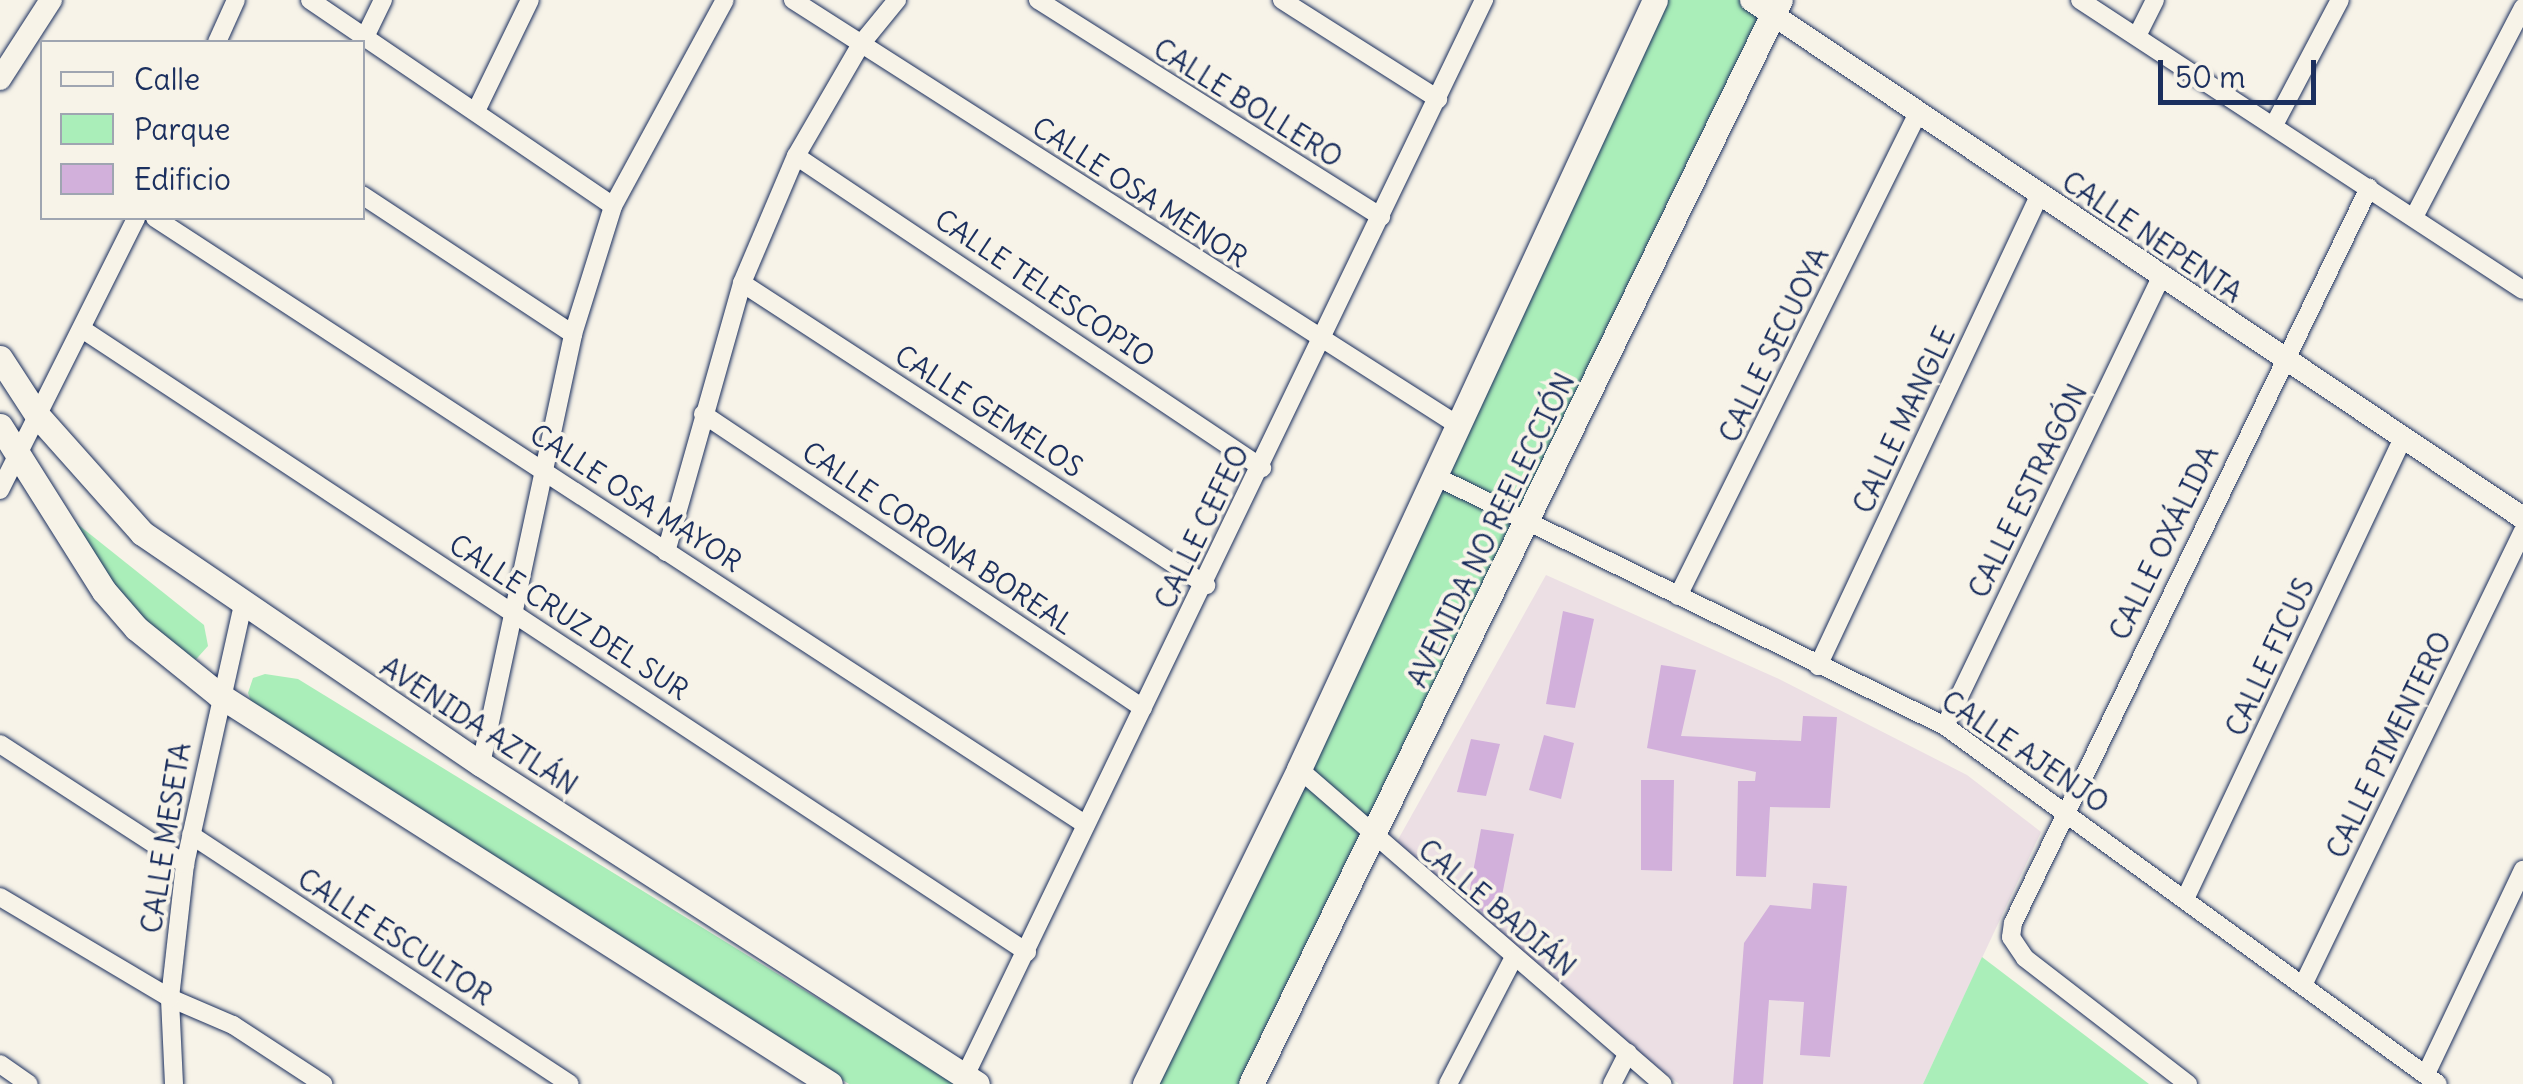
<!DOCTYPE html>
<meta charset="utf-8">
<style>
body{margin:0}
#map{position:relative;width:2523px;height:1084px;overflow:hidden;background:#f7f3e8;font-family:Delius,sans-serif}
div>[style]{position:absolute}
.built>*{inset:0;background:#ecdfe4}
.green>*{inset:0;background:#aaeeb9}
.building>*{inset:0;background:#d2b0db}
.roads{filter:drop-shadow(0 0 2px #1b2f5e) drop-shadow(0 0 2px #1b2f5e)}
.minor>*{height:18px;margin:-9px;padding:0 9px;transform-origin:9px;border-radius:9px;background:#f7f3e8}
.tertiary>*{height:22px;margin:-11px;padding:0 11px;transform-origin:11px;border-radius:11px;background:#f7f3e8}
.secondary>*{height:25px;margin:-12.5px;padding:0 12.5px;transform-origin:12.5px;border-radius:12.5px;background:#f7f3e8}
span{translate:-50% -50%;white-space:nowrap;text-align:center;line-height:1.15;-webkit-text-stroke:8px #f7f3e8;paint-order:stroke}
.street-label{font-size:28px;color:#1b2f5e}
.legend{position:absolute;left:40px;top:40px;width:325px;height:180px;box-sizing:border-box;background:#f7f3e8;border:2px solid #9fa5b1;margin:0;padding:12px 18px;list-style:none;font-size:30px;color:#1b2f5e}
.legend li{display:flex;align-items:center;gap:20px;height:50px}
.legend b{width:50px;border:2px solid #9fa5b1}
.scale{position:absolute;left:2158px;top:60px;width:158px;height:45px;box-sizing:border-box;border:5px solid #1b2f5e;border-top:0;padding-left:12px;font-size:30px;line-height:35px;white-space:nowrap;color:#1b2f5e;-webkit-text-stroke:8px #f7f3e8;paint-order:stroke}
</style>
<div id="map">
<div class="built">
<div style="clip-path:polygon(1546px 575px,1779px 679px,1967px 775px,2041px 832px,1923px 1084px,1679px 1084px,1466px 912px,1395px 845px)"></div>
</div>
<div class="green">
<div style="clip-path:polygon(1655px 0,1780px 0,1252px 1084px,1145px 1084px)"></div>
<div style="clip-path:polygon(66px 515px,204px 625px,208px 646px,190px 666px,130px 606px)"></div>
<div style="clip-path:polygon(265px 674px,298px 679px,957px 1084px,849px 1084px,256px 716px,248px 693px,253px 678px)"></div>
<div style="clip-path:polygon(1982px 957px,2149px 1084px,1923px 1084px)"></div>
</div>
<div class="building">
<div style="clip-path:polygon(1563px 611px,1594px 619px,1575px 708px,1546px 704px)"></div>
<div style="clip-path:polygon(1661px 665px,1696px 670px,1681px 736px,1801px 741px,1803px 716px,1837px 717px,1830px 808px,1770px 807px,1766px 877px,1736px 876px,1738px 781px,1755px 781px,1756px 772px,1647px 748px)"></div>
<div style="clip-path:polygon(1544px 735px,1574px 743px,1561px 799px,1529px 790px)"></div>
<div style="clip-path:polygon(1471px 739px,1500px 744px,1486px 796px,1457px 792px)"></div>
<div style="clip-path:polygon(1641px 780px,1674px 780px,1672px 871px,1641px 870px)"></div>
<div style="clip-path:polygon(1481px 829px,1514px 834px,1499px 911px,1483px 912px,1468px 899px)"></div>
<div style="clip-path:polygon(1813px 883px,1847px 886px,1830px 1057px,1800px 1055px,1804px 1002px,1769px 1000px,1763px 1084px,1733px 1084px,1744px 943px,1770px 905px,1811px 909px)"></div>
</div>
<div class="roads">
<div class="minor">
<div style="left:310px;top:0;width:366px;rotate:34.2deg"></div>
<div style="left:793px;top:0;width:791px;rotate:32.6deg"></div>
<div style="left:1038px;top:0;width:406px;rotate:32.3deg"></div>
<div style="left:1282px;top:0;width:185px;rotate:32.4deg"></div>
<div style="left:2080px;top:0;width:529px;rotate:33.21deg"></div>
<div style="left:2137px;top:36px;width:40px;rotate:-63.4deg"></div>
<div style="left:365px;top:37px;width:41px;rotate:-64.1deg"></div>
<div style="left:217px;top:42px;width:46px;rotate:-65.7deg"></div>
<div style="left:476px;top:111px;width:123px;rotate:-64.1deg"></div>
<div style="left:2274px;top:125px;width:141px;rotate:-62.2deg"></div>
<div style="left:796px;top:156px;width:561px;rotate:33.8deg"></div>
<div style="left:362px;top:195px;width:253px;rotate:33.4deg"></div>
<div style="left:2414px;top:217px;width:236px;rotate:-62.5deg"></div>
<div style="left:155px;top:218px;width:1111px;rotate:33.1deg"></div>
<div style="left:742px;top:283px;width:554px;rotate:33.06deg"></div>
<div style="left:82px;top:329px;width:1132px;rotate:33.4deg"></div>
<div style="left:703px;top:414px;width:529px;rotate:33.75deg"></div>
<div style="left:1435px;top:476px;width:568px;rotate:26.11deg"></div>
<div style="left:1945px;top:726px;width:609px;rotate:35.99deg"></div>
<div style="left:0;top:490px;width:304px;rotate:-63.4deg"></div>
<div style="left:666px;top:552px;width:280px;rotate:-74.2deg"></div>
<div style="left:742px;top:283px;width:138px;rotate:-67deg"></div>
<div style="left:796px;top:156px;width:129px;rotate:-59.9deg"></div>
<div style="left:861px;top:44px;width:57px;rotate:-50.7deg"></div>
<div style="left:1678px;top:596px;width:535px;rotate:-63.58deg"></div>
<div style="left:1818px;top:666px;width:519px;rotate:-64.82deg"></div>
<div style="left:1945px;top:726px;width:496px;rotate:-64.3deg"></div>
<div style="left:0;top:744px;width:221px;rotate:33deg"></div>
<div style="left:481px;top:764px;width:440px;rotate:-77.9deg"></div>
<div style="left:573px;top:334px;width:134px;rotate:-72.6deg"></div>
<div style="left:613px;top:206px;width:234px;rotate:-61.5deg"></div>
<div style="left:1299px;top:769px;width:481px;rotate:40.9deg"></div>
<div style="left:191px;top:835px;width:453px;rotate:33.3deg"></div>
<div style="left:0;top:897px;width:198px;rotate:30.7deg"></div>
<div style="left:170px;top:998px;width:69px;rotate:23.2deg"></div>
<div style="left:233px;top:1025px;width:108px;rotate:33.2deg"></div>
<div style="left:2186px;top:897px;width:505px;rotate:-64.7deg"></div>
<div style="left:2304px;top:983px;width:502px;rotate:-64.15deg"></div>
<div style="left:0;top:1064px;width:35px;rotate:35deg"></div>
<div style="left:2426px;top:1074px;width:226px;rotate:-64.6deg"></div>
<div style="left:965px;top:1076px;width:1195px;rotate:-64.25deg"></div>
<div style="left:174px;top:1084px;width:86px;rotate:-92.7deg"></div>
<div style="left:170px;top:998px;width:135px;rotate:-83.6deg"></div>
<div style="left:185px;top:864px;width:266px;rotate:-77.4deg"></div>
<div style="left:1448px;top:1084px;width:141px;rotate:-62.5deg"></div>
<div style="left:1612px;top:1084px;width:35px;rotate:-63deg"></div>
<div style="left:2188px;top:1084px;width:206px;rotate:-142.3deg"></div>
<div style="left:2025px;top:958px;width:25px;rotate:-124deg"></div>
<div style="left:2011px;top:937px;width:14px;rotate:-82deg"></div>
<div style="left:2013px;top:923px;width:817px;rotate:-64.16deg"></div>
</div>
<div class="tertiary">
<div style="left:1751px;top:0;width:930px;rotate:33.86deg"></div>
<div style="left:0;top:79px;width:94px;rotate:-57.2deg"></div>
</div>
<div class="secondary">
<div style="left:0;top:358px;width:68px;rotate:57deg"></div>
<div style="left:37px;top:415px;width:158px;rotate:48.3deg"></div>
<div style="left:142px;top:533px;width:410px;rotate:34.3deg"></div>
<div style="left:481px;top:764px;width:590px;rotate:32.83deg"></div>
<div style="left:0;top:426px;width:195px;rotate:57.8deg"></div>
<div style="left:104px;top:591px;width:49px;rotate:49.1deg"></div>
<div style="left:136px;top:628px;width:107px;rotate:38.9deg"></div>
<div style="left:219px;top:695px;width:724px;rotate:32.48deg"></div>
<div style="left:1145px;top:1084px;width:351px;rotate:-63.9deg"></div>
<div style="left:1299px;top:769px;width:847px;rotate:-65.16deg"></div>
<div style="left:1251px;top:1084px;width:1206px;rotate:-63.99deg"></div>
</div>
</div>
<div class="street-label">
<span style="left:1248px;top:103px;rotate:32deg">CALLE BOLLERO</span>
<span style="left:1140px;top:192px;rotate:33deg">CALLE OSA MENOR</span>
<span style="left:2152px;top:237px;rotate:34deg">CALLE NEPENTA</span>
<span style="left:1045px;top:288px;rotate:34deg">CALLE TELESCOPIO</span>
<span style="left:1774px;top:345px;rotate:-64deg">CALLE SECUOYA</span>
<span style="left:989px;top:411px;rotate:33deg">CALLE GEMELOS</span>
<span style="left:1904px;top:420px;rotate:-65deg">CALLE MANGLE</span>
<span style="left:2028px;top:491px;rotate:-64deg">CALLE ESTRAGÓN</span>
<span style="left:636px;top:498px;rotate:33deg">CALLE OSA MAYOR</span>
<span style="left:1202px;top:527px;rotate:-64deg">CALLE CEFEO</span>
<span style="left:1491px;top:530px;rotate:-64deg">AVENIDA NO REELECCIÓN</span>
<span style="left:938px;top:538px;rotate:34deg">CALLE CORONA BOREAL</span>
<span style="left:2164px;top:543px;rotate:-64deg">CALLE OXÁLIDA</span>
<span style="left:569px;top:617px;rotate:33deg">CALLE CRUZ DEL SUR</span>
<span style="left:2270px;top:657px;rotate:-65deg">CALLE FICUS</span>
<span style="left:479px;top:726px;rotate:33deg">AVENIDA AZTLÁN</span>
<span style="left:2389px;top:745px;rotate:-64deg">CALLE PIMENTERO</span>
<span style="left:2025px;top:752px;rotate:34deg">CALLE AJENJO</span>
<span style="left:166px;top:838px;rotate:-81deg">CALLE MESETA</span>
<span style="left:1497px;top:908px;rotate:40deg">CALLE BADIÁN</span>
<span style="left:395px;top:937px;rotate:33deg">CALLE ESCULTOR</span>
</div>
<ul class="legend">
<li><b style="height:12px;background:#f7f3e8"></b>Calle</li>
<li><b style="height:28px;background:#aaeeb9"></b>Parque</li>
<li><b style="height:28px;background:#d2b0db"></b>Edificio</li>
</ul>
<div class="scale">50 m</div>
</div>
